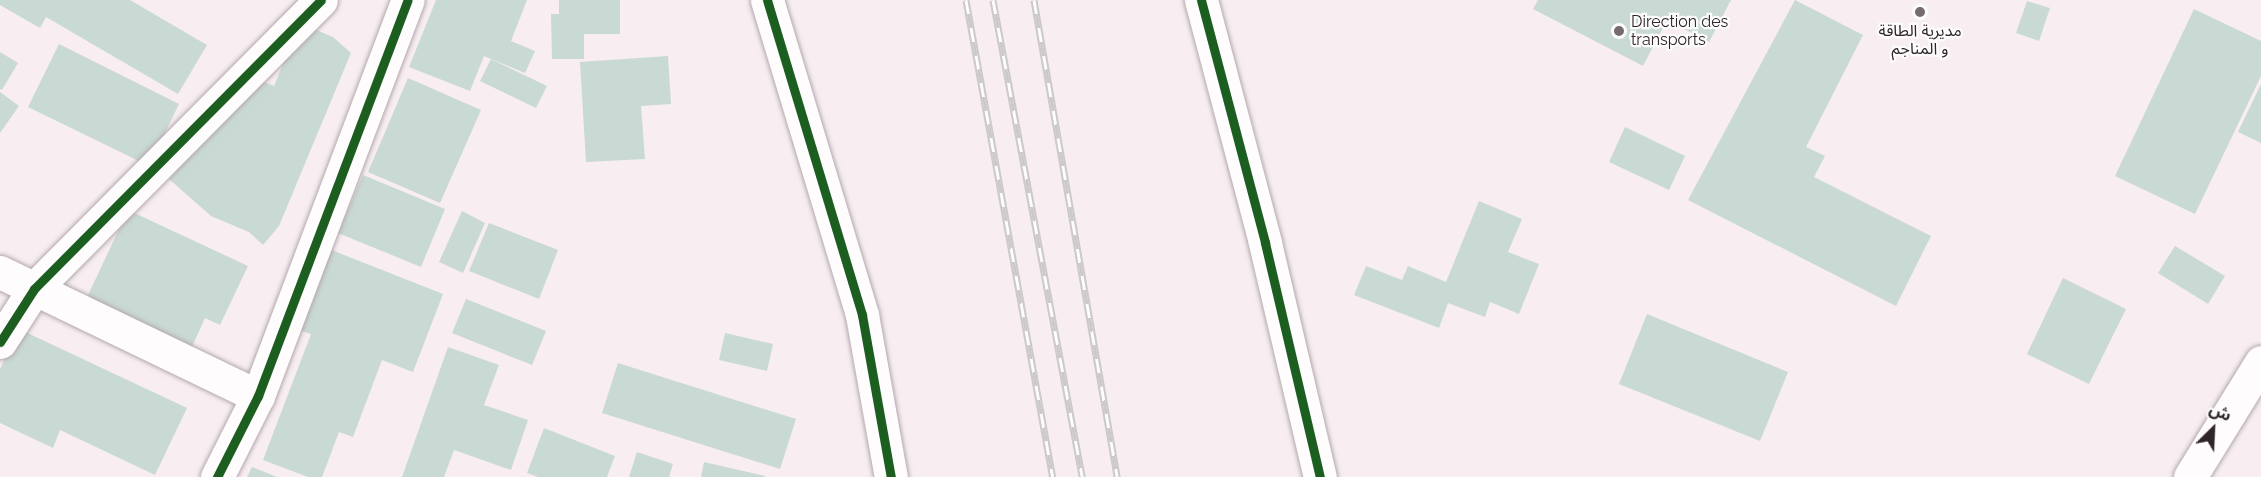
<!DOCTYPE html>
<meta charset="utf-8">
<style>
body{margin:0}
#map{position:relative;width:2261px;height:477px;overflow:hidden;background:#f8eef1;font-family:Raleway,"Noto Sans Arabic",sans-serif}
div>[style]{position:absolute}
.building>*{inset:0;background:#c9d9d3}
.roads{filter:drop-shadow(0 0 2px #b3a9ac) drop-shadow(0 0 2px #b3a9ac)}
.street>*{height:33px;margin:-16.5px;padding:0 16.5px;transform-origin:16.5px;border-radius:16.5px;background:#fefcfd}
.rail>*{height:7px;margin-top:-3.5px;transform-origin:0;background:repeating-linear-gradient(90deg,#fdfdfd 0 14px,#cbc9c9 0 28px);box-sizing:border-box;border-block:2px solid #cbc9c9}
.cycleway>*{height:9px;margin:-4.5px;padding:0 4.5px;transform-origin:4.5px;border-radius:4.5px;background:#1b5e20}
.dots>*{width:16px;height:16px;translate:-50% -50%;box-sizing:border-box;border:3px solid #fdfdfd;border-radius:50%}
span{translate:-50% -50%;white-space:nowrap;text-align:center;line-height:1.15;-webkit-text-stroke:4.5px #fdfdfd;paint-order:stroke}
.poi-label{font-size:16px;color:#302529}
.left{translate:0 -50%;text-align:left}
.north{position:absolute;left:2183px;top:399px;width:60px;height:60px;-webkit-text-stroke:4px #fdfdfd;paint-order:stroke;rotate:24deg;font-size:16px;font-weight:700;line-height:24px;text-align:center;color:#302529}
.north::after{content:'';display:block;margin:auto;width:21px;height:27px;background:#302529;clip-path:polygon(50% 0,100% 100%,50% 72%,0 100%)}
</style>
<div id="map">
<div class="building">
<div style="clip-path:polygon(0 0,130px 0,207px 45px,178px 94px,46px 17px,40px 28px,0 5px)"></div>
<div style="clip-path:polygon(436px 0,527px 0,511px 41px,535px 51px,525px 73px,484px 56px,470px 91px,409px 67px)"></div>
<div style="clip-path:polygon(559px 0,620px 0,620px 34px,584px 34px,584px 59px,552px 59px,551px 14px,559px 14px)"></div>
<div style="clip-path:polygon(1538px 0,1731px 0,1709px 42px,1667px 20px,1643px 66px,1533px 9px)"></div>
<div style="clip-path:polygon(1795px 0,1863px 35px,1806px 147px,1825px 156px,1814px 177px,1931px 236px,1896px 306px,1688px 200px)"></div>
<div style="clip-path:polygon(2027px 1px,2050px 8px,2039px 41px,2016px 33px)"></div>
<div style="clip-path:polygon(2194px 9px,2261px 41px,2261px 76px,2195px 214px,2115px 176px)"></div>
<div style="clip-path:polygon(309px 27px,333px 37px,351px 53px,279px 226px,263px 245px,249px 232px,211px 216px,169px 179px,257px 79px,274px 86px,288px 51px)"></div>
<div style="clip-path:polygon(59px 44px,179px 104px,149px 166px,28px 107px)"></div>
<div style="clip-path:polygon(0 52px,18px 63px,2px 90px,0 89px)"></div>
<div style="clip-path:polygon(668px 56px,671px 104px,641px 106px,645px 159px,586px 162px,580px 62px)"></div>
<div style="clip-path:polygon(491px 59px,547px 86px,536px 108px,480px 81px)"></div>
<div style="clip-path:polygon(408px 78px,481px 110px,440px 203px,368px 172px)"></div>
<div style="clip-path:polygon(2261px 84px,2261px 143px,2238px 132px)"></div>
<div style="clip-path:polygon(0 92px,19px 106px,0 133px)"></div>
<div style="clip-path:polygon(1625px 127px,1685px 156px,1669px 190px,1609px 162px)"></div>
<div style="clip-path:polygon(363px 175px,445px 209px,421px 267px,338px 233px)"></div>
<div style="clip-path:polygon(1479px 201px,1522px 219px,1508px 252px,1539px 264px,1519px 314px,1490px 302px,1485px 317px,1448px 303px,1439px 328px,1354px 295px,1366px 266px,1402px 280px,1408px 266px,1446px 282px)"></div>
<div style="clip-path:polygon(128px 210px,248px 266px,220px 325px,205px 318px,186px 360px,81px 310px)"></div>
<div style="clip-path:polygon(462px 211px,485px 223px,463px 273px,439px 262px)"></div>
<div style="clip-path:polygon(489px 223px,558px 250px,539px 299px,469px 271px)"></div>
<div style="clip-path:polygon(2175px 246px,2225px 276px,2208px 304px,2158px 273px)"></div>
<div style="clip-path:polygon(329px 249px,443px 294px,413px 372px,382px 360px,353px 437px,339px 432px,322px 477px,308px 477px,263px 460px,311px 334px,298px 330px)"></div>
<div style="clip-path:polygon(2063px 278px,2126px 309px,2089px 384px,2027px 354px)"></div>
<div style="clip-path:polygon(466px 299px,546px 331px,532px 365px,452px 333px)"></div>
<div style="clip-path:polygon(1647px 314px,1788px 372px,1760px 441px,1619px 384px)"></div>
<div style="clip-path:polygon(19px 329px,187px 408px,155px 475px,60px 430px,53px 448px,0 423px,0 369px)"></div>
<div style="clip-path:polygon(725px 333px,773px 344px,767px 371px,719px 360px)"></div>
<div style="clip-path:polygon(448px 347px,499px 365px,484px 405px,528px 420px,511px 470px,454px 450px,444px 477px,402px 477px)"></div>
<div style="clip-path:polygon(618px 363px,796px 419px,780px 469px,602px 413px)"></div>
<div style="clip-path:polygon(544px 428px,615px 456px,607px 477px,538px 477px,527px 473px)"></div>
<div style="clip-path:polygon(637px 452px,673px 464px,669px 477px,629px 477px)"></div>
<div style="clip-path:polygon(704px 462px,765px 476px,765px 477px,701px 477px)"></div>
<div style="clip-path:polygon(252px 467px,277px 477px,247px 477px)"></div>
</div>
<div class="roads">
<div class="street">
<div style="left:767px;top:0;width:329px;rotate:73.2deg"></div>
<div style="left:862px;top:315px;width:165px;rotate:79.9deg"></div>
<div style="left:1201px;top:0;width:251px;rotate:75.2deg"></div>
<div style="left:1265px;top:243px;width:240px;rotate:76.8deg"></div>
<div style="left:0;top:272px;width:286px;rotate:25.7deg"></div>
<div style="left:0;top:342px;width:63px;rotate:-57.3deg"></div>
<div style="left:34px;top:289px;width:407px;rotate:-45.2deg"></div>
<div style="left:217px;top:477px;width:91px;rotate:-63.2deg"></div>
<div style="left:258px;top:396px;width:423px;rotate:-69.3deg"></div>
<div style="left:2190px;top:477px;width:135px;rotate:-58.3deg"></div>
</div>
</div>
<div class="rail">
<div style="left:966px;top:0;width:485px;rotate:79.7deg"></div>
<div style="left:993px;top:0;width:485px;rotate:79.4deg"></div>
<div style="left:1034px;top:0;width:484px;rotate:80.1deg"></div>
</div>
<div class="cycleway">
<div style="left:767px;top:0;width:329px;rotate:73.2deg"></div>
<div style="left:862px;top:315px;width:165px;rotate:79.9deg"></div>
<div style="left:1201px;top:0;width:251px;rotate:75.2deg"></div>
<div style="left:1265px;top:243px;width:240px;rotate:76.8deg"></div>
<div style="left:0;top:342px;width:63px;rotate:-57.3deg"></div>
<div style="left:34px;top:289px;width:407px;rotate:-45.2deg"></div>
<div style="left:217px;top:477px;width:91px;rotate:-63.2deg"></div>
<div style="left:258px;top:396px;width:423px;rotate:-69.3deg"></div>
</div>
<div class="dots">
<div style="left:1920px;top:12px;background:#766b6f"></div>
<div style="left:1619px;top:31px;background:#766b6f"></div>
</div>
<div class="poi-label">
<span class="left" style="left:1631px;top:31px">Direction des<br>transports</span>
<span style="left:1920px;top:40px">مديرية الطاقة<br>و المناجم</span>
</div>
<div class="north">ش</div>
</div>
